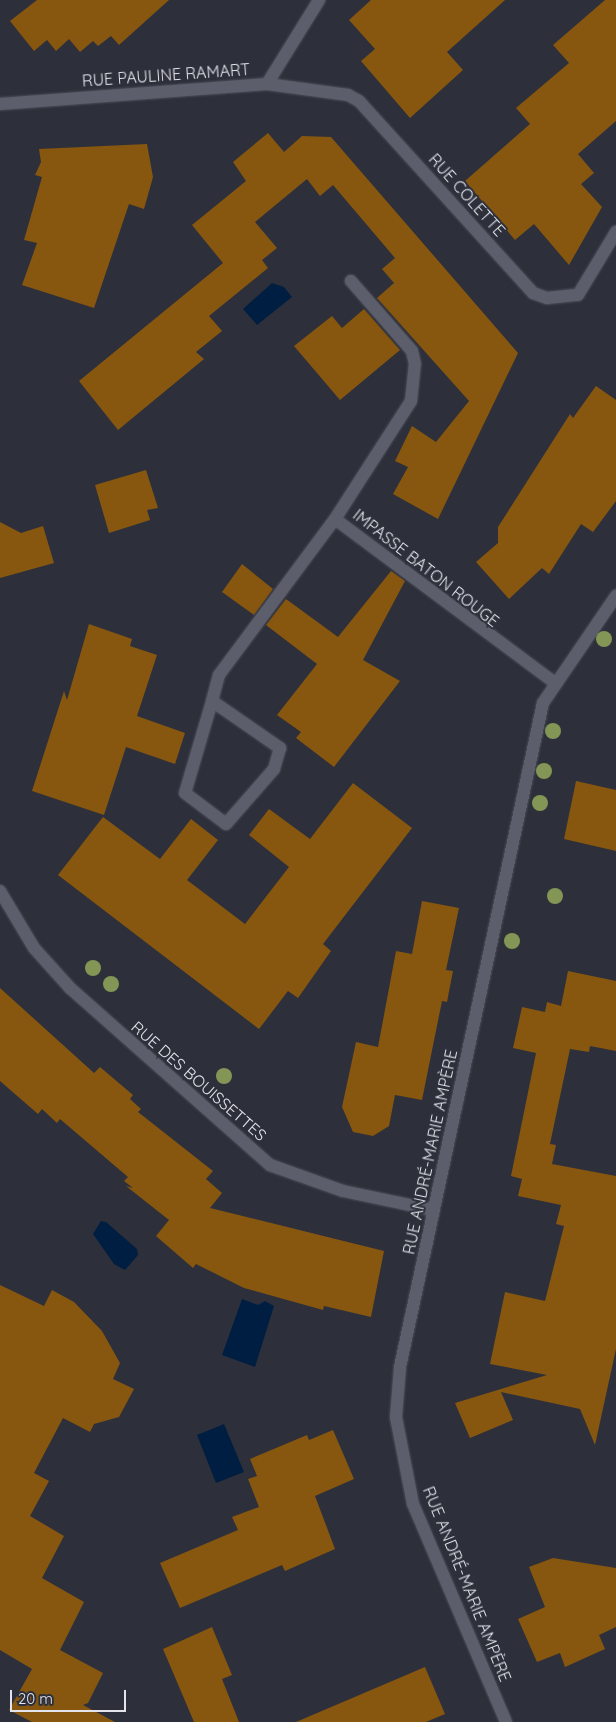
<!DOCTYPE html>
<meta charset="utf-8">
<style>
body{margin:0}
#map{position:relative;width:616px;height:1722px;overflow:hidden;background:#2d303b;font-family:Quicksand,sans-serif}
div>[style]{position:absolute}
.water>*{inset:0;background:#001e41}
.building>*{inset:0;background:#87560f}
.roads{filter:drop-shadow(0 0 1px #4c4d57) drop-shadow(0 0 1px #4c4d57)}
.minor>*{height:12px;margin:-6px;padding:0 6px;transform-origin:6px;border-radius:6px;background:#5c5f6b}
.trees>*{width:16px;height:16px;margin:-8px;border-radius:50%;background:#849655}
span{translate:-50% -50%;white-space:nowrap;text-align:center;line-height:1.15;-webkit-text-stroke:4px #2d303b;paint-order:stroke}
.street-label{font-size:16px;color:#e4e5ec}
.scale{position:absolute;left:10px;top:1690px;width:116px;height:22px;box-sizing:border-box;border:2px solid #e4e5ec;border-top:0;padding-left:6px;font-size:15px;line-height:18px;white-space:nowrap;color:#e4e5ec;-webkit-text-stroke:4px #2d303b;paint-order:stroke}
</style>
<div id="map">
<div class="water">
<div style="clip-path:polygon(272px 283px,284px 287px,292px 297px,257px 325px,243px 309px)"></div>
<div style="clip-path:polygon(101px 1221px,106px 1222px,137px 1249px,138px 1255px,125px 1270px,114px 1264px,93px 1234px)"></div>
<div style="clip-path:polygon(242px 1299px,258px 1305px,265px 1301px,274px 1306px,255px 1367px,222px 1355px)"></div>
<div style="clip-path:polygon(224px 1424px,244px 1472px,216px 1483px,197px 1435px)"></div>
</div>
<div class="building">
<div style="clip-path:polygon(37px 0,169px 0,119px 45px,111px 36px,98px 46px,93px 41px,80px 52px,69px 39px,56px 51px,47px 40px,34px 51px,10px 21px)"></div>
<div style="clip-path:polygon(371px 0,505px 0,447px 52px,463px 70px,410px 118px,361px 61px,375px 49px,349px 20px)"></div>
<div style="clip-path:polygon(605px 0,616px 0,616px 121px,578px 154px,594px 173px,581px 184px,602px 207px,569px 265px,534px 224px,515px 240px,465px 181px,530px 124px,516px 108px,569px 63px,553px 45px)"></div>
<div style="clip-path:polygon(268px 133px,284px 152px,302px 136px,331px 137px,518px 353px,438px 519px,393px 494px,408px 467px,395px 461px,412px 426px,436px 442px,469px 401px,377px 298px,394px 283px,382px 269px,395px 258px,333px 185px,320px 196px,307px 179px,255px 222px,277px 248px,262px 260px,268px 268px,209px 316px,222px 331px,196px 352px,204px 359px,118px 430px,79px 381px,223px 263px,192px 225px,246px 181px,233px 162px)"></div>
<div style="clip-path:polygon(147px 144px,153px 177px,144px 209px,129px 204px,94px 308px,22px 285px,37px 243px,24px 240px,42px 177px,35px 175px,41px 162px,39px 149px)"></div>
<div style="clip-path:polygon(364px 309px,400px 350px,340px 400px,294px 346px,332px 316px,342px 328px)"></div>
<div style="clip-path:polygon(596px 386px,616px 400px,616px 501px,593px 532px,581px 524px,549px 574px,542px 568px,509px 599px,476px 562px,498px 543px,498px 527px,570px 414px,573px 418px)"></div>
<div style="clip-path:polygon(146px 470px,158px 508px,147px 510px,150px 520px,109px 533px,95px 485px)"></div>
<div style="clip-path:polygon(0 522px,21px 533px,43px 526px,54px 563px,0 578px)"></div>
<div style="clip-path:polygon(242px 564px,273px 589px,254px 615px,222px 592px)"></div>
<div style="clip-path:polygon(391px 571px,405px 581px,363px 660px,400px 681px,334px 767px,296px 738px,301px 732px,277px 715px,317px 664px,266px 625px,286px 599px,338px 637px)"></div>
<div style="clip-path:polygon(89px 624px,132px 639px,130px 646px,157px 655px,137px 716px,185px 733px,175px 764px,126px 747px,104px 815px,32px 791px,64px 691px,67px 700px)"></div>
<div style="clip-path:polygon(576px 781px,616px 790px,616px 851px,564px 839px)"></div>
<div style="clip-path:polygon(353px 783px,412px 828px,323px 944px,331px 951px,298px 998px,288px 991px,259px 1029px,58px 875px,103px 817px,160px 859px,191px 819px,218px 840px,187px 880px,245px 924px,289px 867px,249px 835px,269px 809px,310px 839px)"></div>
<div style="clip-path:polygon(422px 901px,459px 908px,446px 970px,453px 971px,447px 1002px,442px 1001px,422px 1100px,395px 1095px,389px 1126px,373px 1136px,353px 1132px,342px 1107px,356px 1042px,378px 1047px,396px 951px,412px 954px)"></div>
<div style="clip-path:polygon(568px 971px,616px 981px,616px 1051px,590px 1046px,589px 1052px,570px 1049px,550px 1144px,556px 1145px,552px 1164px,616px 1176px,616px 1349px,595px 1445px,580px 1409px,501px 1392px,513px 1420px,470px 1438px,455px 1403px,547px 1375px,490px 1364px,505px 1292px,545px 1301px,564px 1226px,556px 1224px,561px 1205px,518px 1196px,522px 1179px,511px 1176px,536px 1053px,513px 1048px,522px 1007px,545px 1012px,547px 1002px,561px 1006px)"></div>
<div style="clip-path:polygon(0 988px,94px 1073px,100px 1067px,133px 1095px,130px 1099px,141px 1109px,138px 1112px,213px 1171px,206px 1179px,222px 1193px,210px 1208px,384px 1251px,371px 1317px,324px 1306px,323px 1310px,244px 1288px,196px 1264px,193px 1268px,156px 1236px,169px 1220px,126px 1186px,133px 1188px,124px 1181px,128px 1177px,60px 1119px,57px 1123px,42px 1109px,38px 1114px,0 1081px)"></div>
<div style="clip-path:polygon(0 1285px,44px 1306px,52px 1290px,74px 1302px,102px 1331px,120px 1363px,113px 1379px,134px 1389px,119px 1417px,94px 1424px,90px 1432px,63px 1418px,34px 1473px,49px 1481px,30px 1516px,64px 1536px,42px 1578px,84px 1602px,60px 1650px,103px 1673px,88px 1703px,83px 1705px,115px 1722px,32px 1722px,9px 1710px,32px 1669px,0 1650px)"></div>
<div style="clip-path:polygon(333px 1430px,354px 1479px,315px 1496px,335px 1549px,285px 1571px,282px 1565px,180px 1608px,160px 1563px,238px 1530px,232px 1517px,259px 1507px,248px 1479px,257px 1476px,250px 1459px,307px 1435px,309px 1440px)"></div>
<div style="clip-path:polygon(553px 1558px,616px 1568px,616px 1627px,599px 1635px,605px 1649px,565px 1667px,560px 1653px,537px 1662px,518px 1619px,545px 1607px,529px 1567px)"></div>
<div style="clip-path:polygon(212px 1627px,232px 1675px,222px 1679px,239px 1722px,194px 1722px,163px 1649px)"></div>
<div style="clip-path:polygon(425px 1667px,445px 1714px,426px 1722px,296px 1722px)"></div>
</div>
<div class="roads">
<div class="minor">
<div style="left:267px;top:84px;width:82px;rotate:7.7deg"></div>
<div style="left:348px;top:95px;width:13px;rotate:29deg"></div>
<div style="left:359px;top:101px;width:259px;rotate:47.8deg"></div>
<div style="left:533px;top:293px;width:15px;rotate:20deg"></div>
<div style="left:547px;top:298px;width:31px;rotate:-6deg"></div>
<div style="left:578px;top:295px;width:74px;rotate:-58.9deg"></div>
<div style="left:0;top:104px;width:268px;rotate:-4.3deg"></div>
<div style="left:267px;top:84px;width:99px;rotate:-58.2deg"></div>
<div style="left:335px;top:519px;width:140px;rotate:-57.2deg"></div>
<div style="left:411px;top:401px;width:37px;rotate:-84deg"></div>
<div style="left:415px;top:364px;width:13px;rotate:-103deg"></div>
<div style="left:412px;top:351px;width:93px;rotate:-131.1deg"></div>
<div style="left:212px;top:701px;width:83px;rotate:34.7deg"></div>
<div style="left:280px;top:748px;width:22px;rotate:106deg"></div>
<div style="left:274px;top:769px;width:73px;rotate:131.1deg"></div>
<div style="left:226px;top:824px;width:51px;rotate:-142.9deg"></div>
<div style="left:185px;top:793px;width:96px;rotate:-73.6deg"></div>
<div style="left:212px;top:701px;width:27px;rotate:-75deg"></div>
<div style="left:219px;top:675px;width:194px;rotate:-53.4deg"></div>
<div style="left:335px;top:519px;width:274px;rotate:36.7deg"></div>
<div style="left:0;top:891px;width:66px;rotate:59.2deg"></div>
<div style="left:34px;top:948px;width:54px;rotate:48deg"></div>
<div style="left:70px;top:988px;width:267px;rotate:41.5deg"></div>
<div style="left:270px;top:1165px;width:77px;rotate:19.6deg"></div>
<div style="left:343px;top:1191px;width:93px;rotate:11.8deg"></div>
<div style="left:506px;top:1722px;width:237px;rotate:-113.1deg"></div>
<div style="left:413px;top:1504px;width:89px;rotate:-101.1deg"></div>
<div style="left:396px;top:1417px;width:50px;rotate:-85.4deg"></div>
<div style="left:400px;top:1367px;width:679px;rotate:-77.85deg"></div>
<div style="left:543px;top:703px;width:130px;rotate:-55.7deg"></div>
</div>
</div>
<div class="trees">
<div style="left:604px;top:639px"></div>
<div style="left:553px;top:731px"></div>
<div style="left:544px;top:771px"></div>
<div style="left:540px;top:803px"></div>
<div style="left:555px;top:896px"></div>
<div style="left:512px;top:941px"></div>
<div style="left:93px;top:968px"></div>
<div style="left:111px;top:984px"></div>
<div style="left:224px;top:1076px"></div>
</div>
<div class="street-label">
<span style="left:166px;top:75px;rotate:-4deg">RUE PAULINE RAMART</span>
<span style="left:467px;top:195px;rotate:48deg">RUE COLETTE</span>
<span style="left:426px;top:568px;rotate:38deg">IMPASSE BATON ROUGE</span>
<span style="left:199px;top:1081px;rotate:41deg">RUE DES BOUISSETTES</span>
<span style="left:430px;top:1152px;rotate:-78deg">RUE ANDRÉ-MARIE AMPÈRE</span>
<span style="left:467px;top:1584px;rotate:68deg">RUE ANDRÉ-MARIE AMPÈRE</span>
</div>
<div class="scale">20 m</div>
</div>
